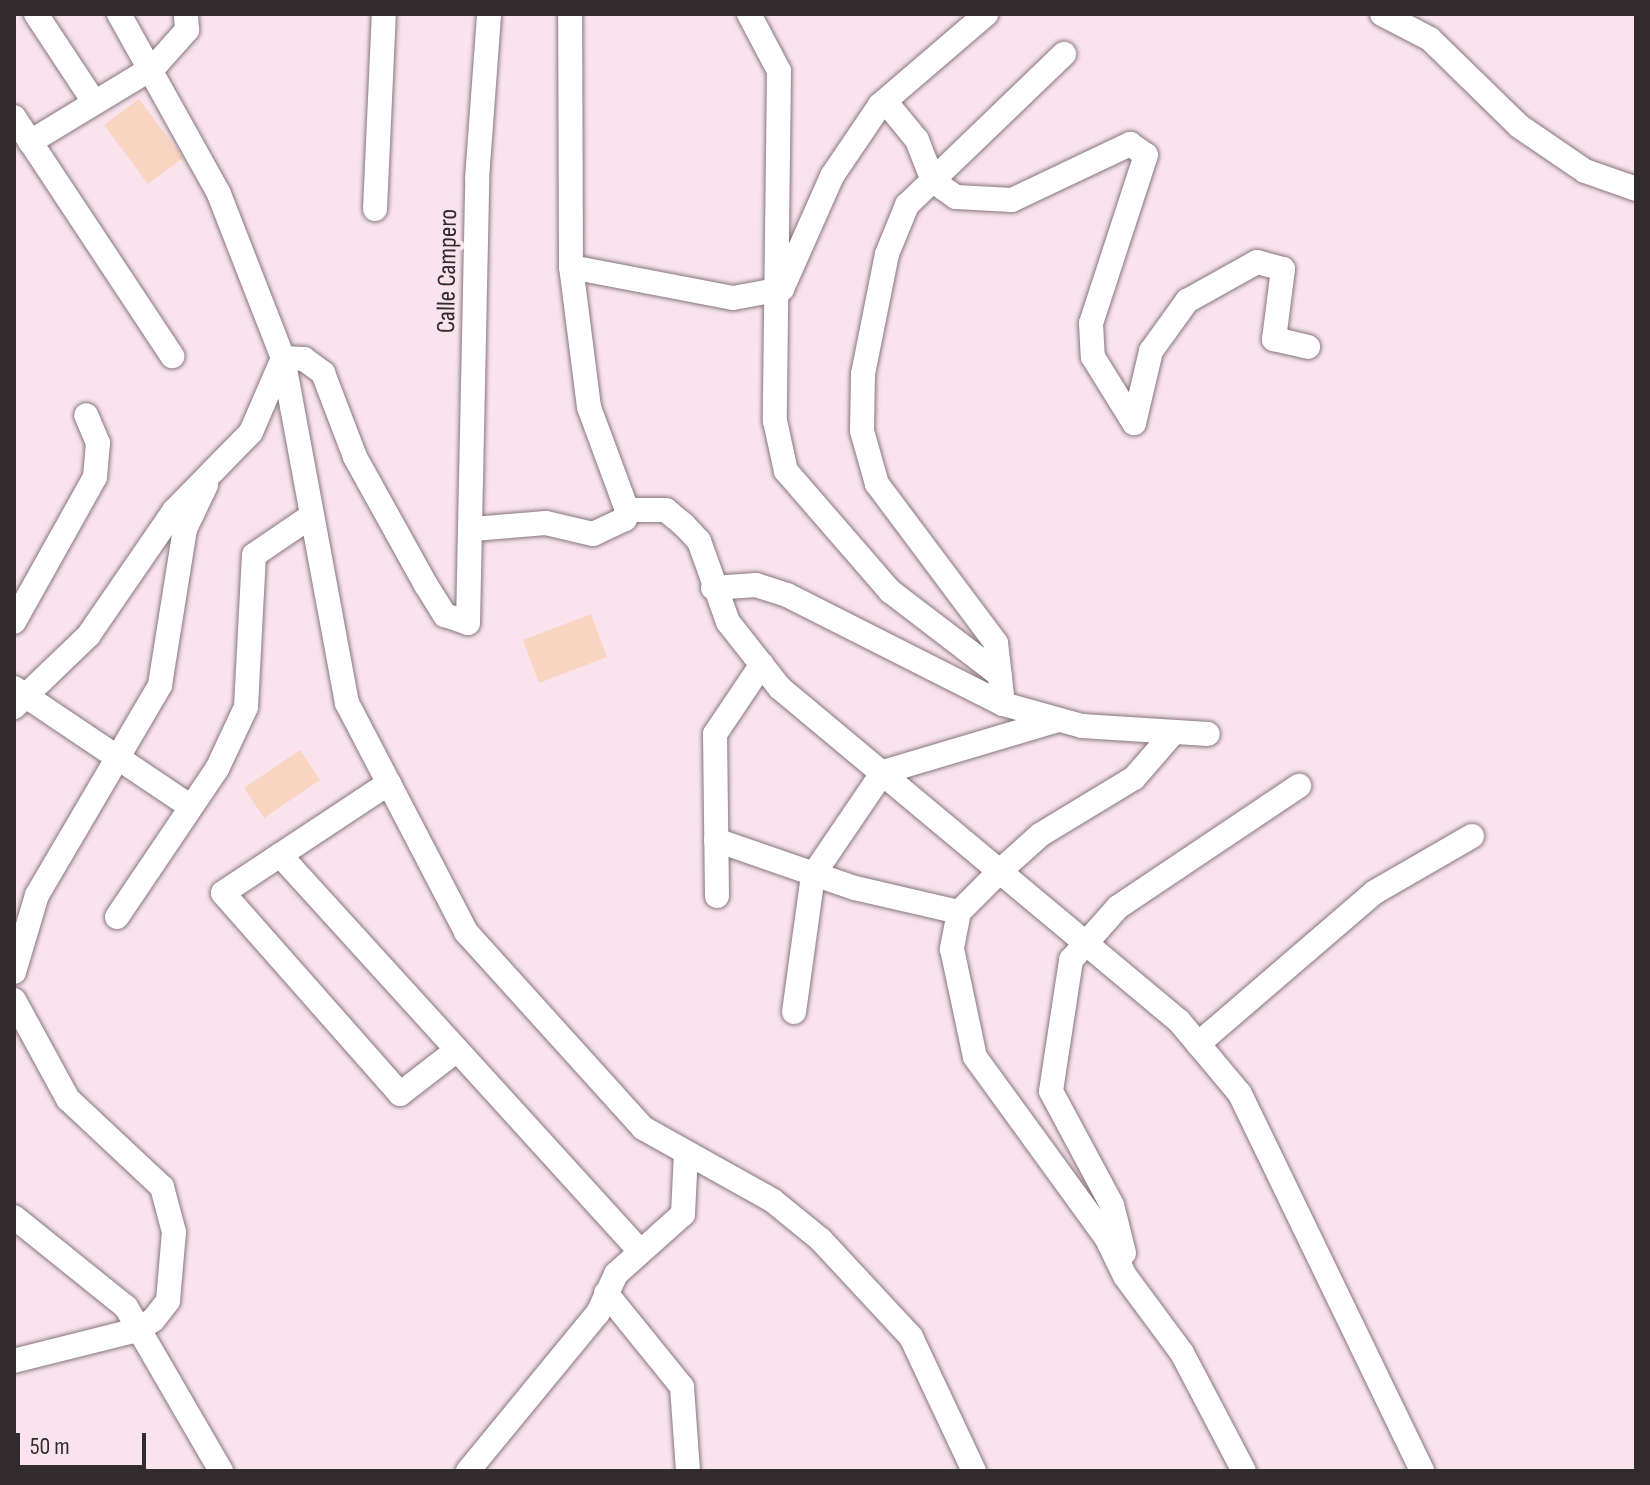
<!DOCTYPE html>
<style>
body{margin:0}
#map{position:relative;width:1650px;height:1485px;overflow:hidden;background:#f9e4ed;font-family:"Sofia Sans Condensed",sans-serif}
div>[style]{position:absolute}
.green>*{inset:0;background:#f9d4c1}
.roads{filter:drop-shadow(0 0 2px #87757d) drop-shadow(0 0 2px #87757d)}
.minor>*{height:24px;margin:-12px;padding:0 12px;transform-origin:12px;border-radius:12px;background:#fff}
span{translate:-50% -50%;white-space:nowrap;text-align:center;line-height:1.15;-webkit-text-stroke:8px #f9e4ed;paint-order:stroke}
.street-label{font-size:26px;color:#322b2e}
.frame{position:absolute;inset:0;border:16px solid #322b2e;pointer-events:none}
.scale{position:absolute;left:16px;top:1433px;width:130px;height:36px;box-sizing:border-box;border:4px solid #322b2e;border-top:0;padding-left:10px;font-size:24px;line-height:28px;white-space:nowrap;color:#322b2e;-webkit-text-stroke:6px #f9e4ed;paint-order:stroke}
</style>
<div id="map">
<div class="green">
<div style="clip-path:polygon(139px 99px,183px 158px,148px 184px,104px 125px)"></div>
<div style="clip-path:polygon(591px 614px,607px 657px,539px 683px,523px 640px)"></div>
<div style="clip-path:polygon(300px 750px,320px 780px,264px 818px,244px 788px)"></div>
</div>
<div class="roads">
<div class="minor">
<div style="left:36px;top:14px;width:105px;rotate:56.6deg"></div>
<div style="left:119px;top:14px;width:206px;rotate:60.9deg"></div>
<div style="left:219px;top:194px;width:176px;rotate:68.7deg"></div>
<div style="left:283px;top:358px;width:351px;rotate:79.5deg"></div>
<div style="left:347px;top:703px;width:258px;rotate:62.5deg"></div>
<div style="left:466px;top:932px;width:264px;rotate:47.9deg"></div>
<div style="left:643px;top:1128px;width:148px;rotate:29.2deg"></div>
<div style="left:772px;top:1200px;width:63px;rotate:39.2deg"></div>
<div style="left:821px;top:1240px;width:132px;rotate:47.1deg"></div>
<div style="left:911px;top:1337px;width:148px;rotate:64.8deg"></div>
<div style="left:749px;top:14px;width:64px;rotate:62.2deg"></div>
<div style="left:779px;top:71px;width:350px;rotate:90.7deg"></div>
<div style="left:775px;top:421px;width:51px;rotate:77.6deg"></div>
<div style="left:786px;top:471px;width:159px;rotate:49.1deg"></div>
<div style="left:890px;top:591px;width:138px;rotate:37.4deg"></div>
<div style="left:1382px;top:14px;width:54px;rotate:27.5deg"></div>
<div style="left:1430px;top:39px;width:124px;rotate:44.3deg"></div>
<div style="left:1519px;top:126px;width:80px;rotate:34.3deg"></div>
<div style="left:1585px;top:171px;width:54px;rotate:19.4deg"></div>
<div style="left:885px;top:101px;width:50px;rotate:50.6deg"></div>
<div style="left:917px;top:140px;width:44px;rotate:68.7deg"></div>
<div style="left:933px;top:181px;width:28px;rotate:35deg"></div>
<div style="left:956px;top:197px;width:56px;rotate:3.1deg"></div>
<div style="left:1012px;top:200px;width:131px;rotate:-25.4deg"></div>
<div style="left:1130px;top:144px;width:19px;rotate:35deg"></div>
<div style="left:1146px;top:155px;width:177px;rotate:108.1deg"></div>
<div style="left:1091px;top:323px;width:34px;rotate:87deg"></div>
<div style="left:1093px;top:357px;width:78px;rotate:58.2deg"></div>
<div style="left:1134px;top:423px;width:74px;rotate:-76.7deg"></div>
<div style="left:1151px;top:351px;width:62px;rotate:-54.2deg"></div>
<div style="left:1187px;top:301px;width:80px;rotate:-29.1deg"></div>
<div style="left:1257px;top:262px;width:27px;rotate:15deg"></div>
<div style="left:1283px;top:269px;width:71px;rotate:97.3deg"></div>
<div style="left:1274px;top:339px;width:35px;rotate:13deg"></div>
<div style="left:14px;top:117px;width:287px;rotate:56.5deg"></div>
<div style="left:30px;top:142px;width:145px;rotate:-31.2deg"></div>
<div style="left:154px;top:67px;width:50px;rotate:-48.3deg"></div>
<div style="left:187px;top:30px;width:16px;rotate:-94deg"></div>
<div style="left:375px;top:209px;width:195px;rotate:-87.4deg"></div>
<div style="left:571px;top:267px;width:165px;rotate:10.8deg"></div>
<div style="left:733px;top:298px;width:50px;rotate:-10.4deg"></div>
<div style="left:782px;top:289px;width:124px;rotate:-66.1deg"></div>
<div style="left:832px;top:176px;width:86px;rotate:-55.9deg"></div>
<div style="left:880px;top:105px;width:140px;rotate:-40.6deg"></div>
<div style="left:283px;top:358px;width:21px;rotate:3deg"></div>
<div style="left:304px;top:359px;width:24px;rotate:36deg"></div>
<div style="left:323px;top:373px;width:90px;rotate:69.1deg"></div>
<div style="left:355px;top:457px;width:146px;rotate:61deg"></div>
<div style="left:426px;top:585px;width:36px;rotate:58deg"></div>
<div style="left:445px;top:615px;width:24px;rotate:19deg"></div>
<div style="left:468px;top:623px;width:444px;rotate:-88.8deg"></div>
<div style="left:477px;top:179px;width:165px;rotate:-85.8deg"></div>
<div style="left:627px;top:510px;width:39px"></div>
<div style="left:666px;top:510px;width:23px;rotate:40deg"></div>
<div style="left:684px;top:525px;width:22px;rotate:47deg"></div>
<div style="left:699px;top:541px;width:86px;rotate:70.3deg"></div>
<div style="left:728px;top:622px;width:84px;rotate:51.8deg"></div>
<div style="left:780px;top:688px;width:520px;rotate:39.85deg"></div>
<div style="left:1179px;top:1021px;width:95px;rotate:50.1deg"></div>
<div style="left:1240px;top:1094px;width:419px;rotate:64.2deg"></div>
<div style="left:473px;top:529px;width:73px;rotate:-4.7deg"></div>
<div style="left:546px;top:523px;width:48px;rotate:13.2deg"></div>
<div style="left:593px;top:534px;width:35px;rotate:-25deg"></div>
<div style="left:625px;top:519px;width:9px;rotate:-77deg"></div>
<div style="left:627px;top:510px;width:110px;rotate:-110.3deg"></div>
<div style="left:589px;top:407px;width:141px;rotate:-97.3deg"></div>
<div style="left:571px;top:267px;width:253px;rotate:-90.2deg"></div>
<div style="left:713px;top:588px;width:43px;rotate:-4deg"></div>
<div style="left:756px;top:585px;width:33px;rotate:18deg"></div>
<div style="left:787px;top:595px;width:242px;rotate:26.8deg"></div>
<div style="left:1003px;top:704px;width:82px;rotate:15.6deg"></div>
<div style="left:1082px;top:726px;width:126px;rotate:3.6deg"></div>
<div style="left:14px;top:622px;width:166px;rotate:-60.8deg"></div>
<div style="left:95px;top:477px;width:34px;rotate:-85deg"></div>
<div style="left:98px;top:443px;width:30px;rotate:-113deg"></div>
<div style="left:14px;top:688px;width:213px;rotate:33.9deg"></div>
<div style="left:1003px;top:704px;width:61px;rotate:-96.5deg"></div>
<div style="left:996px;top:643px;width:199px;rotate:-126.8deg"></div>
<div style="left:877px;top:484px;width:55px;rotate:-105.8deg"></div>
<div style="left:862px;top:431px;width:57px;rotate:-89deg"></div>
<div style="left:863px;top:374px;width:122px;rotate:-78.7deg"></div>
<div style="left:887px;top:254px;width:53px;rotate:-67.8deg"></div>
<div style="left:907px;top:205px;width:218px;rotate:-43.9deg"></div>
<div style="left:14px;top:707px;width:103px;rotate:-43.8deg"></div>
<div style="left:88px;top:636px;width:152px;rotate:-55.5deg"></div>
<div style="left:174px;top:511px;width:110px;rotate:-45.7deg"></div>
<div style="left:251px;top:432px;width:81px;rotate:-66.6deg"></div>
<div style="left:1174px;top:732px;width:61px;rotate:131deg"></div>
<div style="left:1134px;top:778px;width:110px;rotate:148.8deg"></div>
<div style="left:1040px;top:835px;width:57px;rotate:137.9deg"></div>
<div style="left:998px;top:873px;width:55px;rotate:135deg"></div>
<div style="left:959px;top:912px;width:38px;rotate:101deg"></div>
<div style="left:952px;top:949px;width:110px;rotate:78deg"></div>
<div style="left:975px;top:1057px;width:223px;rotate:54deg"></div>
<div style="left:1106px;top:1237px;width:43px;rotate:64deg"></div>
<div style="left:1125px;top:1276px;width:96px;rotate:53.5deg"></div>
<div style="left:1182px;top:1353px;width:133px;rotate:62.3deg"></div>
<div style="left:389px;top:783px;width:199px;rotate:146.5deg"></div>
<div style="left:223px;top:893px;width:268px;rotate:48.6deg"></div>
<div style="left:400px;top:1094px;width:72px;rotate:-37.7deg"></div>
<div style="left:716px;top:840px;width:147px;rotate:19.1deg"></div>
<div style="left:855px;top:888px;width:107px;rotate:13deg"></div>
<div style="left:280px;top:855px;width:534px;rotate:47.73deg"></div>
<div style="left:717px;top:896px;width:162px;rotate:-90.7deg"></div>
<div style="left:715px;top:734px;width:84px;rotate:-56.1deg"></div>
<div style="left:117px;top:917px;width:179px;rotate:-56deg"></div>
<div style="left:217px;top:769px;width:68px;rotate:-64.9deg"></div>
<div style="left:246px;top:707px;width:152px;rotate:-87deg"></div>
<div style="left:254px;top:555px;width:68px;rotate:-34.2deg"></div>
<div style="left:14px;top:972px;width:80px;rotate:-73.4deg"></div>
<div style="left:37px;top:895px;width:243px;rotate:-59.6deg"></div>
<div style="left:160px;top:685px;width:158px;rotate:-80.9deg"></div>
<div style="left:185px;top:529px;width:49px;rotate:-64.5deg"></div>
<div style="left:14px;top:1000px;width:113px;rotate:61.4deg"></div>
<div style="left:68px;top:1099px;width:129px;rotate:43.1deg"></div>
<div style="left:162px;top:1187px;width:47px;rotate:75.1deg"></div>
<div style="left:174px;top:1232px;width:69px;rotate:95deg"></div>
<div style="left:168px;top:1301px;width:24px;rotate:128deg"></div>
<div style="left:153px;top:1320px;width:19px;rotate:148deg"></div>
<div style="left:137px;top:1330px;width:127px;rotate:165.9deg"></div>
<div style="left:794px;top:1012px;width:138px;rotate:-82.1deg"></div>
<div style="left:813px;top:875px;width:125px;rotate:-55.8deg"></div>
<div style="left:883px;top:772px;width:183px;rotate:-16.5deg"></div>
<div style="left:1198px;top:1044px;width:233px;rotate:-40.7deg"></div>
<div style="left:1375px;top:892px;width:112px;rotate:-30deg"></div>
<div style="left:14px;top:1217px;width:144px;rotate:38.8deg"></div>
<div style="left:126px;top:1307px;width:190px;rotate:59.9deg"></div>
<div style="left:1124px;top:1253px;width:49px;rotate:-104deg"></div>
<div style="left:1112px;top:1205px;width:129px;rotate:-118.2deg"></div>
<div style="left:1051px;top:1091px;width:133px;rotate:-81.3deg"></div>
<div style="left:1071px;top:960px;width:71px;rotate:-48.4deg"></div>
<div style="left:1118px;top:907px;width:218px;rotate:-33.8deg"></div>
<div style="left:606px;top:1293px;width:121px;rotate:51deg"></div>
<div style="left:682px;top:1387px;width:84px;rotate:85.9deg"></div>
<div style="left:468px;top:1471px;width:205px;rotate:-50.6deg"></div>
<div style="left:598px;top:1313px;width:43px;rotate:-65.2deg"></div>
<div style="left:616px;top:1274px;width:90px;rotate:-41.8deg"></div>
<div style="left:683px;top:1214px;width:61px;rotate:-87.2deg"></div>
</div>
</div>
<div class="street-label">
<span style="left:448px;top:271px;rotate:-89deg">Calle Campero</span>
</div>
<div class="frame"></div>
<div class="scale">50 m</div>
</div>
